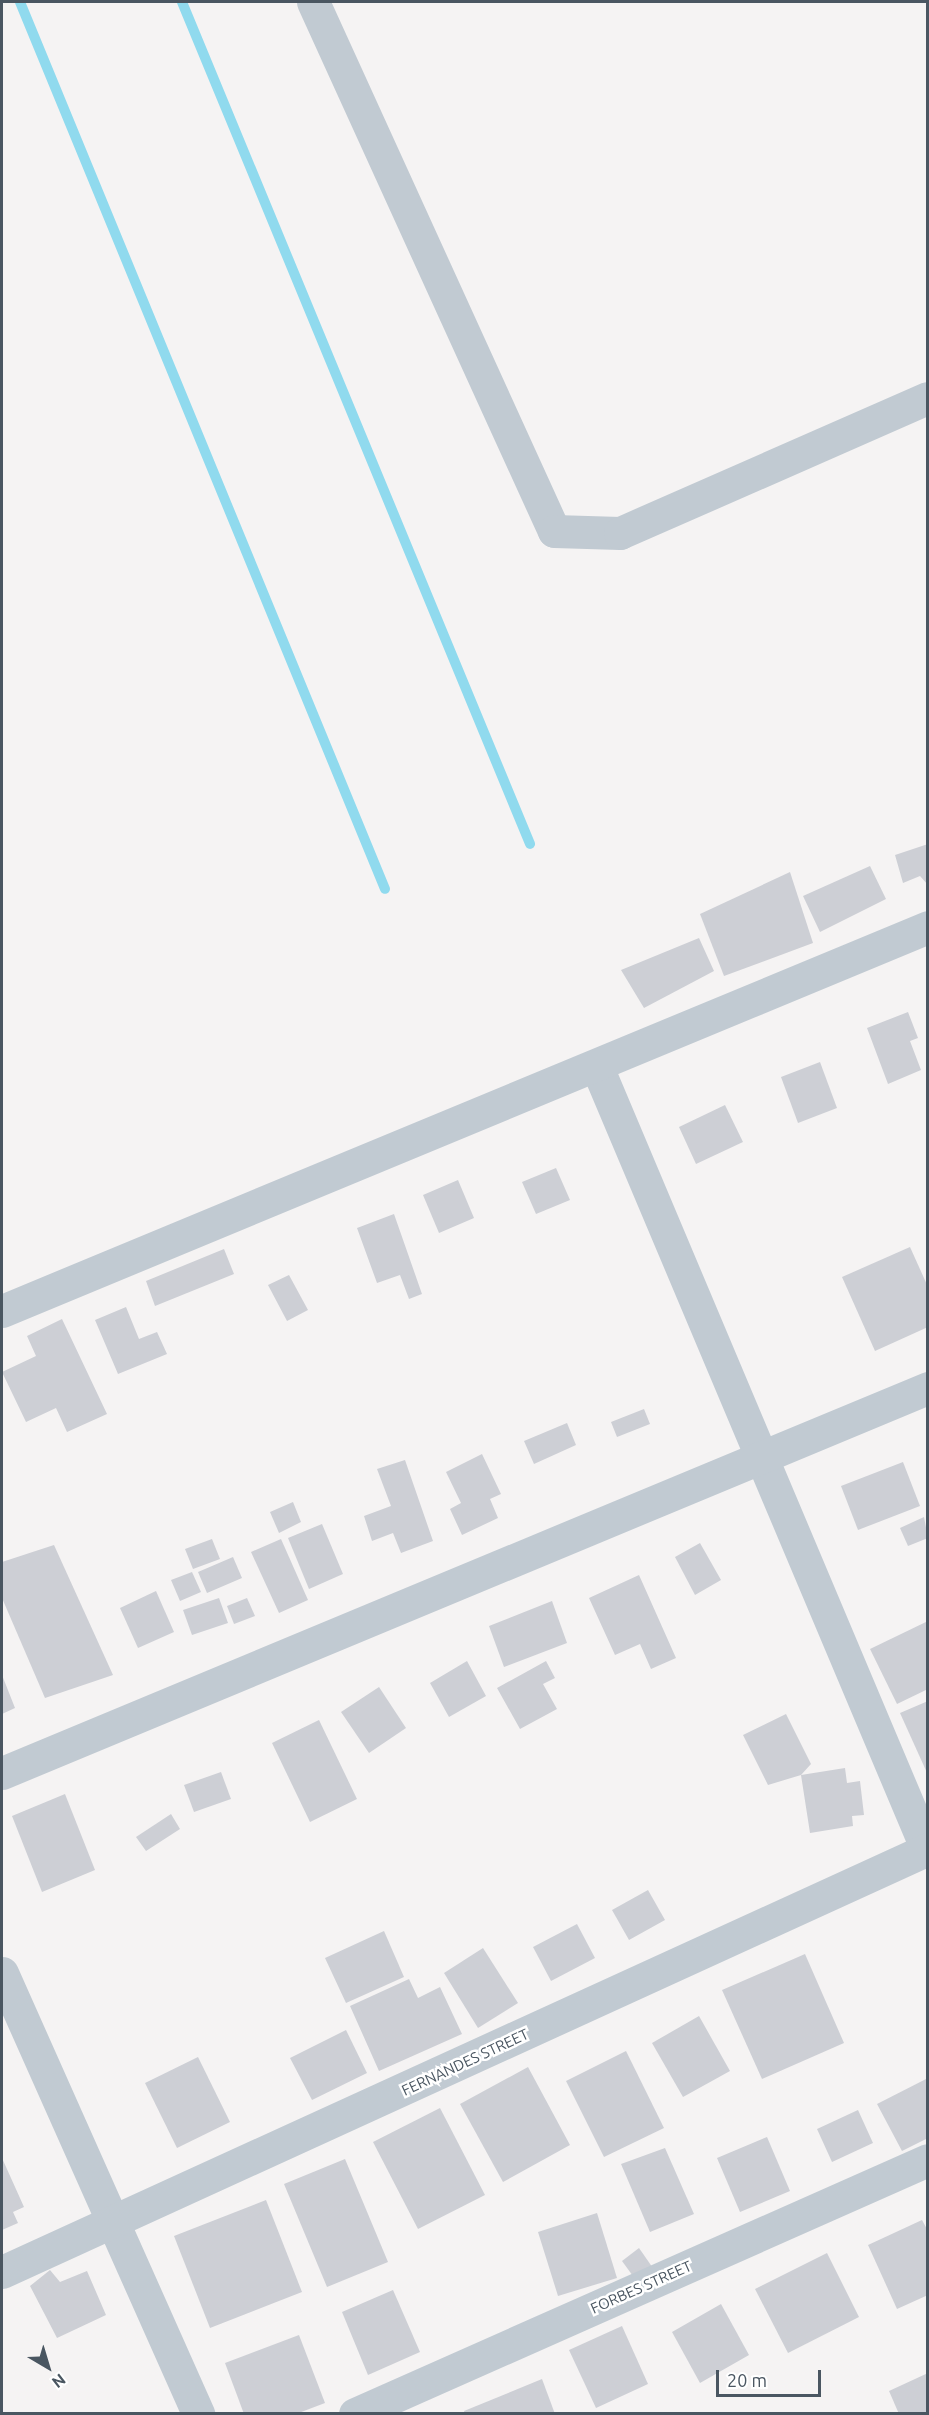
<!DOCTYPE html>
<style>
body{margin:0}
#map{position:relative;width:929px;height:2415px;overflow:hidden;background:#f5f3f3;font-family:Ubuntu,sans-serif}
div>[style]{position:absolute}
.stream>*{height:10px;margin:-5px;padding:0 5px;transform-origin:5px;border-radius:5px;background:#90daee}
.building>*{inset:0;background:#cdcfd5}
.minor>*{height:33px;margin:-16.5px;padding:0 16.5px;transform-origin:16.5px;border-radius:16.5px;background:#c1cad2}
span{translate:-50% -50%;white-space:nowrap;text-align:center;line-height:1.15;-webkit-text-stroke:5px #fff;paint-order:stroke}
.street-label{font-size:15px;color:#4a5661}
.frame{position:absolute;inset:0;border:3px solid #4a5661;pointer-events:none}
.north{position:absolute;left:18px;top:2337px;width:60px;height:60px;-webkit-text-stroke:4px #fff;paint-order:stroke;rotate:142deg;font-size:16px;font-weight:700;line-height:24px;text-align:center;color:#4a5661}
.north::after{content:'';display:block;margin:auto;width:21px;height:27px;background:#4a5661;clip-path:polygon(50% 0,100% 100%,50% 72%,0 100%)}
.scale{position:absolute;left:716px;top:2370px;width:105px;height:27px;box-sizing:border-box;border:3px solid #4a5661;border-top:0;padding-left:8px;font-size:18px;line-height:21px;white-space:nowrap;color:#4a5661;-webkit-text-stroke:4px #fff;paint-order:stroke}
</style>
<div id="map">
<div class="stream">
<div style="left:20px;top:2px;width:959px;rotate:67.63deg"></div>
<div style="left:182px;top:2px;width:911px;rotate:67.54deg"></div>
</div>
<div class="building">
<div style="clip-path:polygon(928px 844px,928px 885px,920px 876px,903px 883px,895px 855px)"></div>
<div style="clip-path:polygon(870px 866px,886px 899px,820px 932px,803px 896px)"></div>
<div style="clip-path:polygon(790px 872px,813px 943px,724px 976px,700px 914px)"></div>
<div style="clip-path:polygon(699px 938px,714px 971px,644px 1008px,621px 970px)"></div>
<div style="clip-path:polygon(908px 1012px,918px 1038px,910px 1041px,921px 1070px,888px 1084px,867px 1028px)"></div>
<div style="clip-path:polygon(820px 1062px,837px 1108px,798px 1123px,781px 1077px)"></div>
<div style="clip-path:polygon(725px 1105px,743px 1142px,696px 1164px,679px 1127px)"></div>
<div style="clip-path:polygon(556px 1168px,570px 1200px,536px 1214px,522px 1182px)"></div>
<div style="clip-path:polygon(458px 1180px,474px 1218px,439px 1233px,423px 1195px)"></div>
<div style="clip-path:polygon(394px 1214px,422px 1294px,409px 1299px,400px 1275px,377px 1283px,357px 1228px)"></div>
<div style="clip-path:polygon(910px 1247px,928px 1287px,928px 1327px,875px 1351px,842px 1277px)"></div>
<div style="clip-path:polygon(224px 1249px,234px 1274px,155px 1306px,146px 1281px)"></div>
<div style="clip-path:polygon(289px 1275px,308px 1310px,287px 1321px,268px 1285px)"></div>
<div style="clip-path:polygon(126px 1307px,139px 1339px,157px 1332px,167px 1354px,118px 1374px,95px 1320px)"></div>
<div style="clip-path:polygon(62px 1319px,107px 1414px,67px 1432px,56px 1408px,26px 1422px,2px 1372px,36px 1356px,27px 1336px)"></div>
<div style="clip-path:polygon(644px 1409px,650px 1424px,617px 1437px,611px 1422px)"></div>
<div style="clip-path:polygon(567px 1423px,576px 1445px,534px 1464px,524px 1441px)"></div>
<div style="clip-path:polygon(482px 1454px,501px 1494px,490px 1499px,498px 1518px,462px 1535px,450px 1509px,461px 1503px,446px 1472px)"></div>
<div style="clip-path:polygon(405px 1460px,433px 1541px,401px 1553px,393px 1533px,372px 1541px,364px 1516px,391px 1506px,377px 1469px)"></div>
<div style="clip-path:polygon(903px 1462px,920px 1506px,858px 1530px,841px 1486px)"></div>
<div style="clip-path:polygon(293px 1502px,301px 1522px,279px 1533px,270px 1512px)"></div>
<div style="clip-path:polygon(924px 1517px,928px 1538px,908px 1546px,900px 1528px)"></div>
<div style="clip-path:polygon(322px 1524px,343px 1574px,309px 1589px,288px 1538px)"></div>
<div style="clip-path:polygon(212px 1539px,220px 1559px,193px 1569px,185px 1549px)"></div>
<div style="clip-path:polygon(281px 1539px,308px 1600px,279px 1613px,251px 1552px)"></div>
<div style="clip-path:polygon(700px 1543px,721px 1580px,695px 1595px,675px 1557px)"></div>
<div style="clip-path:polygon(54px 1545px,113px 1675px,45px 1698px,2px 1598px,2px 1562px)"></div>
<div style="clip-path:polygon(233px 1557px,242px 1578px,207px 1593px,198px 1572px)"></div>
<div style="clip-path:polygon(192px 1572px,201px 1592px,180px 1601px,171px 1580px)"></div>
<div style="clip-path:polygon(639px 1575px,676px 1658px,651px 1669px,640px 1644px,615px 1655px,589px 1598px)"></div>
<div style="clip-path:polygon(156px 1591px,174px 1632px,138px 1648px,120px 1608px)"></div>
<div style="clip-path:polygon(219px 1598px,228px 1623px,192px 1635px,183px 1610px)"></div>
<div style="clip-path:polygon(247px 1598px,255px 1616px,234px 1624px,227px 1606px)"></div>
<div style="clip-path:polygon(552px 1601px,567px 1643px,504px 1667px,489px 1626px)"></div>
<div style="clip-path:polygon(928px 1621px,928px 1689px,897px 1704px,870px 1649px)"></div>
<div style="clip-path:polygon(467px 1661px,486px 1696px,449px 1717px,430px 1683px)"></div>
<div style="clip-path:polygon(546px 1661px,555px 1678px,543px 1684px,557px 1709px,520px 1729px,497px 1688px)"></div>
<div style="clip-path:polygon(2px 1675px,15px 1708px,2px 1714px)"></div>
<div style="clip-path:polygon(379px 1687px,406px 1728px,369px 1753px,341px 1712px)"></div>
<div style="clip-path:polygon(928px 1701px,928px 1775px,900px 1713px)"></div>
<div style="clip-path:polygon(786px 1714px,811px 1764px,801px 1775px,845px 1768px,847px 1783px,860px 1781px,864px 1815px,852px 1816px,853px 1826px,810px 1833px,801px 1775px,768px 1785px,743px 1735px)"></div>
<div style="clip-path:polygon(319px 1720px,357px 1799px,310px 1822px,272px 1743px)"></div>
<div style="clip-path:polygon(221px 1772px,231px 1799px,194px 1812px,184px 1785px)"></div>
<div style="clip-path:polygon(65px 1794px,95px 1870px,42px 1892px,12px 1816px)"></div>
<div style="clip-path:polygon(171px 1814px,180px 1829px,146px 1851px,136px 1837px)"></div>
<div style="clip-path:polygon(648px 1890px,665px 1920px,629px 1940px,612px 1910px)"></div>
<div style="clip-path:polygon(577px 1924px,595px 1958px,551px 1981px,533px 1947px)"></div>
<div style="clip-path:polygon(384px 1931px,404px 1977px,346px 2003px,325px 1958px)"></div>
<div style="clip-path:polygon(483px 1948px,518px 2003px,478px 2028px,444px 1973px)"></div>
<div style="clip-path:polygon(805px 1954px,844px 2043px,762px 2079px,722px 1990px)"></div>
<div style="clip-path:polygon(409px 1979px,418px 1998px,440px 1987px,462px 2034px,379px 2071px,350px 2006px)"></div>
<div style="clip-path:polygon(699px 2016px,730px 2071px,683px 2097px,652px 2043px)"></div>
<div style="clip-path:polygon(346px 2030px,367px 2073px,312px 2100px,290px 2058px)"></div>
<div style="clip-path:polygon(626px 2051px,664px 2128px,604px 2157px,566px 2081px)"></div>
<div style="clip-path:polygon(198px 2057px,230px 2122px,177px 2148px,145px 2083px)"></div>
<div style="clip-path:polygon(528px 2067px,570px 2145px,503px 2182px,460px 2104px)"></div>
<div style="clip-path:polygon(928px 2078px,928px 2138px,902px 2151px,877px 2104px)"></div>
<div style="clip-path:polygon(440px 2108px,485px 2195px,418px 2229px,373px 2142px)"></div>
<div style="clip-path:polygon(858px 2110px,873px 2143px,832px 2162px,817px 2129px)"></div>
<div style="clip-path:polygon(767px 2137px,790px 2191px,740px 2212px,717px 2158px)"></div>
<div style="clip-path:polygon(665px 2148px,694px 2214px,650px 2232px,621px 2164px)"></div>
<div style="clip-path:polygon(2px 2158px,24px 2207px,13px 2212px,18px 2223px,2px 2230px)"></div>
<div style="clip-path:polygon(345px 2159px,388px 2262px,327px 2287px,284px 2184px)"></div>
<div style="clip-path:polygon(266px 2200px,302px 2292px,210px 2328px,174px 2236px)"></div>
<div style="clip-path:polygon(597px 2213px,617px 2278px,558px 2296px,538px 2232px)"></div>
<div style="clip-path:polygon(922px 2220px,928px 2231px,928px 2295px,897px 2309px,868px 2245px)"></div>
<div style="clip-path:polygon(639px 2248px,655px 2271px,638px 2283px,622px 2261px)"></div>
<div style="clip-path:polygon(827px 2253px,859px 2317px,788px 2353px,755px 2289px)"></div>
<div style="clip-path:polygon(50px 2270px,60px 2282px,87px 2271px,106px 2315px,57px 2338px,30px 2286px)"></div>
<div style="clip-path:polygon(393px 2290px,420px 2352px,368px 2375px,342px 2312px)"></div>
<div style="clip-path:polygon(721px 2304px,749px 2355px,700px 2383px,672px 2332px)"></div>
<div style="clip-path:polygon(622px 2326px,648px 2384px,596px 2408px,569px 2350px)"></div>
<div style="clip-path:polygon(299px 2335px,325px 2403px,296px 2414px,244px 2414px,225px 2363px)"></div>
<div style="clip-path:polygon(928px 2373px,928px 2414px,899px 2414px,889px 2391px)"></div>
<div style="clip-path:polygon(542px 2379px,555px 2414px,465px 2414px,464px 2411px)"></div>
</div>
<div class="minor">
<div style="left:313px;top:2px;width:581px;rotate:65.51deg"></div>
<div style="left:554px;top:531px;width:66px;rotate:1.7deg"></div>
<div style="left:620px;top:533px;width:336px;rotate:-23.7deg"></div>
<div style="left:597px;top:1067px;width:852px;rotate:67.14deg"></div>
<div style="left:2px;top:1311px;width:1002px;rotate:-22.52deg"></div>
<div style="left:2px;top:1773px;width:1003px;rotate:-22.58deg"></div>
<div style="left:2px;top:1973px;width:483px;rotate:66deg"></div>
<div style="left:2px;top:2272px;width:1018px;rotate:-24.55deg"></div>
<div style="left:355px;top:2414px;width:627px;rotate:-23.91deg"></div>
</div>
<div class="street-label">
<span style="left:465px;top:2062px;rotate:-25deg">FERNANDES STREET</span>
<span style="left:641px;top:2287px;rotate:-24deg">FORBES STREET</span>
</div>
<div class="frame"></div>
<div class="north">N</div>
<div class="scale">20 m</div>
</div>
